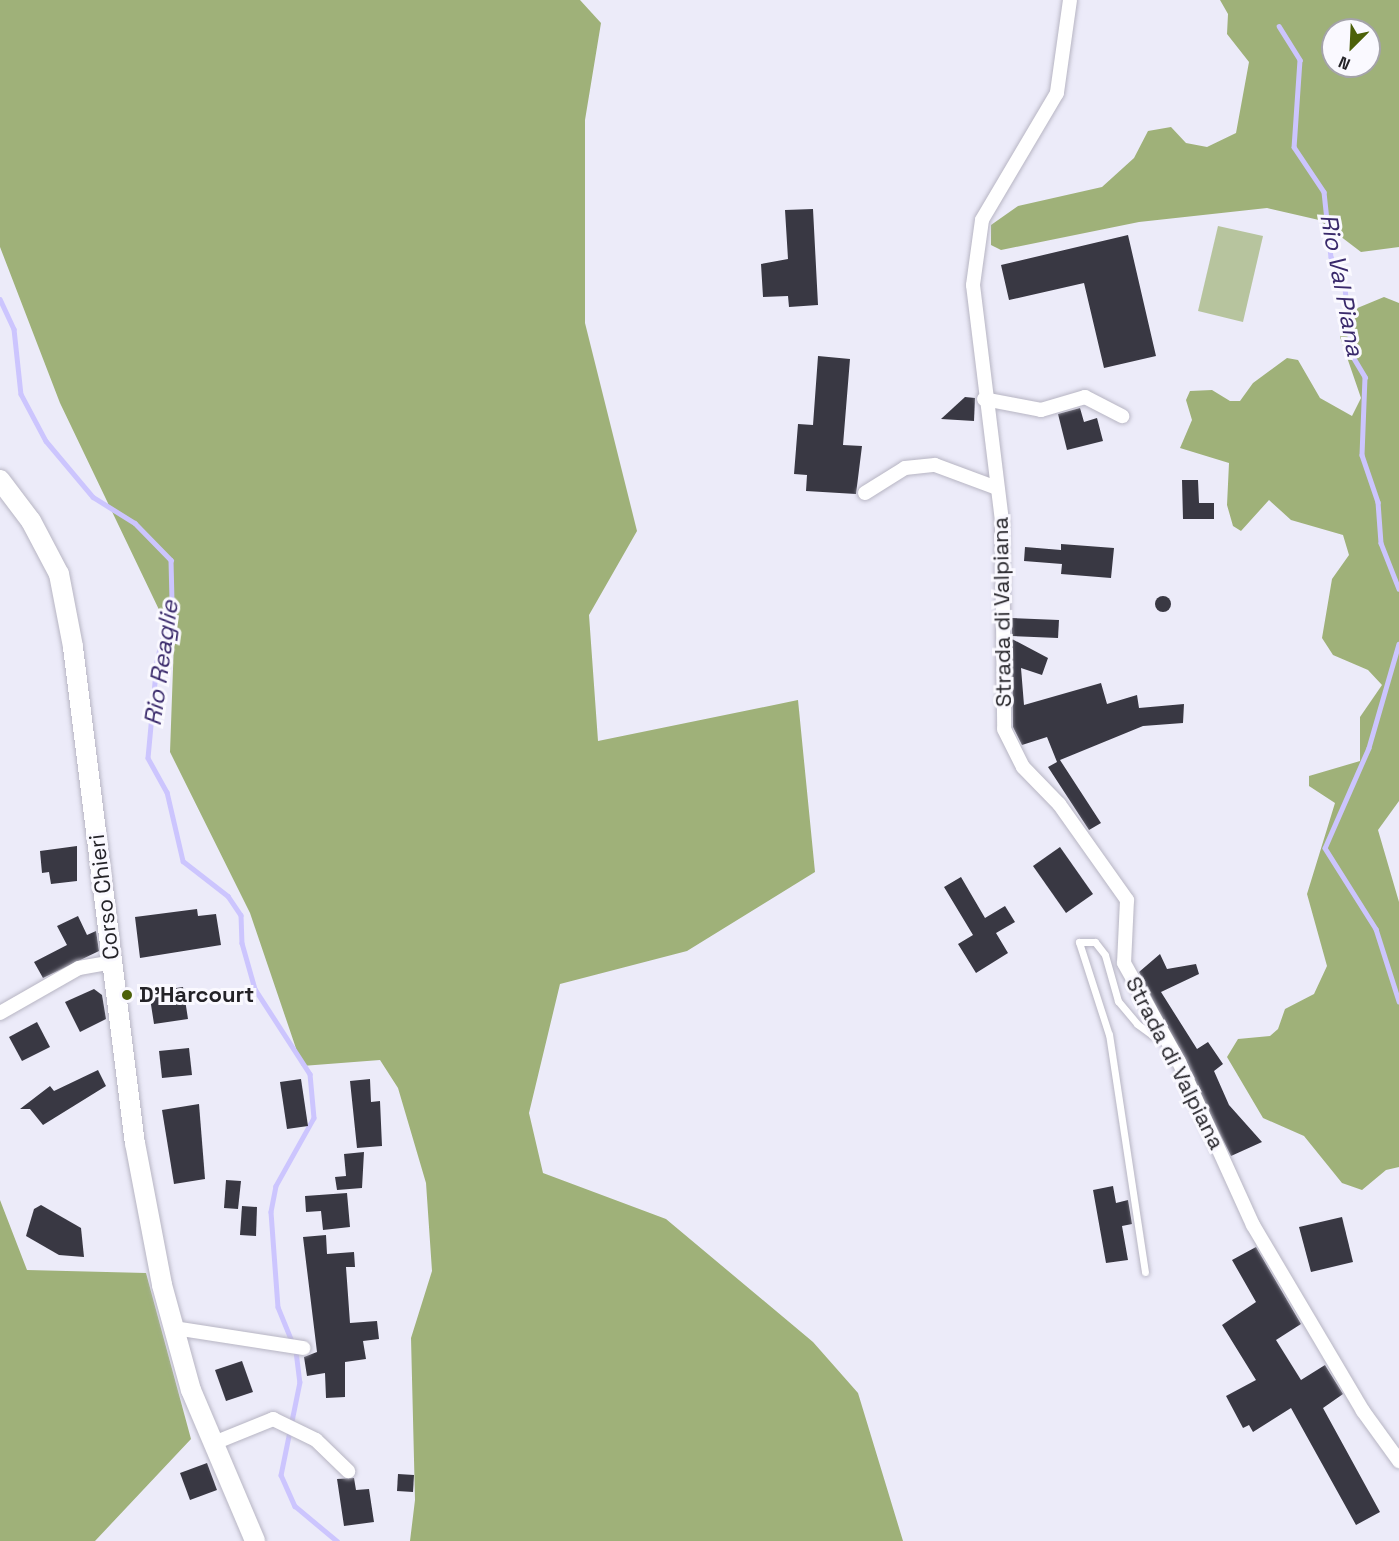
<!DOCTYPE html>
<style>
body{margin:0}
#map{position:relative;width:1399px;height:1541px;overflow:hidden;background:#ecebf9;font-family:"Space Grotesk",sans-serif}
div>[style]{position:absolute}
.green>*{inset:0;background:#b7c49e}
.forest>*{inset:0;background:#9fb179}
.stream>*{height:4.5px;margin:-2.25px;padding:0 2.25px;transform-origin:2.25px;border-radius:2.25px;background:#ccc5fe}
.building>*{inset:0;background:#393843}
.round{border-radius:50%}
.roads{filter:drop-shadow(0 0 2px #b7b5c3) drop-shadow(0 0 2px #b7b5c3)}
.service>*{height:7px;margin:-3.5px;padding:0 3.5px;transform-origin:3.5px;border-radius:3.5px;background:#fff}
.minor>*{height:14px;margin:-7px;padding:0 7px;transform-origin:7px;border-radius:7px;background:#fff}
.secondary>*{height:20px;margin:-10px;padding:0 10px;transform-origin:10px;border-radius:10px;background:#fff}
.dots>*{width:16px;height:16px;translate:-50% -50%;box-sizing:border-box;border:3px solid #faf9ff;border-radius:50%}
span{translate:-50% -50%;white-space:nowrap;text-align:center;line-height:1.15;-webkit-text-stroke:6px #faf9ff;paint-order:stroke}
.street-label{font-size:22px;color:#242328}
.poi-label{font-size:22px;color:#242328;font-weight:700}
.left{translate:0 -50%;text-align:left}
.water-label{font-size:24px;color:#39296b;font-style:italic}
.north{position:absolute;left:1321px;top:18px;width:60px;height:60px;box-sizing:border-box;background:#faf9ff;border:2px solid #a4a3a9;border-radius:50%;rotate:204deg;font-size:16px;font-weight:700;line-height:24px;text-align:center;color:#242328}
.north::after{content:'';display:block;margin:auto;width:21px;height:27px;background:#4c6009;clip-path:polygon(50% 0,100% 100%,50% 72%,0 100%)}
</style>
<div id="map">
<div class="green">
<div style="clip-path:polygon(1218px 226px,1263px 236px,1243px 322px,1198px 311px)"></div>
</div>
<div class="forest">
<div style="clip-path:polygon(0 0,580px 0,601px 23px,585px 120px,585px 323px,637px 531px,589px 615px,598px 741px,798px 700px,815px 872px,687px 951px,560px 984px,529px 1113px,543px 1173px,666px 1219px,813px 1342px,858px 1393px,903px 1541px,410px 1541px,415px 1500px,411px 1338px,432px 1271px,426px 1183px,398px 1088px,380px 1060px,302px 1066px,250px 913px,170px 752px,174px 641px,60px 403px,0 247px)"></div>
<div style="clip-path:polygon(evenodd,1220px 0,1399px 0,1399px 247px,1361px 252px,1319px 220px,1267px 208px,1139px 222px,1001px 250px,991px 245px,991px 225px,1018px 206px,1102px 187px,1134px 158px,1148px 131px,1171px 127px,1186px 143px,1207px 147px,1236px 133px,1249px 62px,1227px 34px,1228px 14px,1220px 0,1333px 30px,1369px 30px,1369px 66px,1333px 66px,1333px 30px)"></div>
<div style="clip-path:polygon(1384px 297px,1399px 303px,1399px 801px,1378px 830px,1399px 902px,1399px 1167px,1386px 1170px,1362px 1190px,1342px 1183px,1304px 1136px,1263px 1118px,1227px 1057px,1238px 1039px,1270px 1036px,1278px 1029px,1285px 1009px,1314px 994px,1327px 966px,1307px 894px,1335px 803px,1309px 786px,1309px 776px,1360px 761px,1360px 717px,1382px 685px,1368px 670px,1333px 655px,1322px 638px,1332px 579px,1349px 555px,1343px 535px,1291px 520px,1269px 500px,1241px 531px,1233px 526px,1227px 505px,1229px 463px,1180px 448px,1192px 420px,1186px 400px,1190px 391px,1212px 390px,1230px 401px,1240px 401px,1253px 383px,1287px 358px,1298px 360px,1320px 398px,1352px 416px,1361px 398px,1340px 337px,1355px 309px)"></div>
<div style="clip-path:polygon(0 1200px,27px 1270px,146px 1273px,191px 1439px,95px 1541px,0 1541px)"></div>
</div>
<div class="stream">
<div style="left:1279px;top:26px;width:40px;rotate:58deg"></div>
<div style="left:1300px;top:60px;width:87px;rotate:93.9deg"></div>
<div style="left:1294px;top:147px;width:54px;rotate:56.3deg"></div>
<div style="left:1324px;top:192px;width:65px;rotate:83.9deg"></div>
<div style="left:1331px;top:257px;width:34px;rotate:66deg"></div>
<div style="left:1345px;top:288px;width:67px;rotate:84deg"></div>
<div style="left:1352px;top:355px;width:26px;rotate:59deg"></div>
<div style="left:1365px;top:377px;width:78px;rotate:92.2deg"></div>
<div style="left:1362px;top:455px;width:50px;rotate:71.2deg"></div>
<div style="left:1378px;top:502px;width:41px;rotate:85.8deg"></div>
<div style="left:1381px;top:543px;width:49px;rotate:68.6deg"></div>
<div style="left:0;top:299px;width:33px;rotate:65deg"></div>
<div style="left:14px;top:329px;width:65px;rotate:83.9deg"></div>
<div style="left:21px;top:394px;width:53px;rotate:62deg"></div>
<div style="left:46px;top:441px;width:73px;rotate:50deg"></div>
<div style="left:93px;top:497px;width:49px;rotate:31.8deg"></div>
<div style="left:135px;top:523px;width:52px;rotate:45.8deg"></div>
<div style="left:171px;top:560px;width:40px;rotate:88.6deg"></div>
<div style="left:172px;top:600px;width:63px;rotate:103.8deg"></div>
<div style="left:157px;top:661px;width:97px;rotate:95.3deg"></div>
<div style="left:148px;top:758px;width:39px;rotate:61deg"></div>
<div style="left:167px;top:792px;width:71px;rotate:76.9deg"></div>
<div style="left:183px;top:861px;width:57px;rotate:37.9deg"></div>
<div style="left:228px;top:896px;width:23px;rotate:56deg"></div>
<div style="left:241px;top:915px;width:28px;rotate:88deg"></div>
<div style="left:242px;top:943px;width:48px;rotate:74.2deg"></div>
<div style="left:255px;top:989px;width:101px;rotate:57.1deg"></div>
<div style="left:310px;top:1074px;width:44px;rotate:84.8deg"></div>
<div style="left:314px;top:1118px;width:78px;rotate:119.2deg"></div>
<div style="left:276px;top:1186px;width:26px;rotate:101deg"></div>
<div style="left:271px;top:1212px;width:95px;rotate:85.8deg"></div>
<div style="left:278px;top:1307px;width:48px;rotate:67.8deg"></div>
<div style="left:296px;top:1351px;width:31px;rotate:83deg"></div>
<div style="left:300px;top:1382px;width:95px;rotate:101.5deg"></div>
<div style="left:281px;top:1475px;width:34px;rotate:66deg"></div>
<div style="left:295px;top:1506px;width:55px;rotate:39.8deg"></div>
<div style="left:1399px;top:644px;width:108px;rotate:106.1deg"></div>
<div style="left:1369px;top:748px;width:109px;rotate:113.7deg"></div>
<div style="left:1325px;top:848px;width:96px;rotate:57.8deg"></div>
<div style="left:1376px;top:929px;width:76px;rotate:72.3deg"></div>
</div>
<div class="building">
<div style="clip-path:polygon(813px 209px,818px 305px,789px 307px,788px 296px,763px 297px,761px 264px,788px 259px,785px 210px)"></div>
<div style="clip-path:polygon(1128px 235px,1156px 356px,1104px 368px,1084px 283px,1009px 300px,1001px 265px)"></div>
<div style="clip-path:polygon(818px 356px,850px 359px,843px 445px,862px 446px,856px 494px,806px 491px,807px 475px,794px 474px,798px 424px,813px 425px)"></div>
<div style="clip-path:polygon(965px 397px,975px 398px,974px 421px,941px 419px)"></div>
<div style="clip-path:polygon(1080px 408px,1084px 422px,1097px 418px,1103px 441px,1067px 450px,1058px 414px)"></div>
<div style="clip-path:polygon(1182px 480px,1198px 480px,1199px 503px,1214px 503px,1214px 519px,1183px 519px)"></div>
<div style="clip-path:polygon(1061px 544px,1114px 548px,1111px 578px,1061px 574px,1062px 564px,1024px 561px,1025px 547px,1061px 550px)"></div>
<div class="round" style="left:1155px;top:596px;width:16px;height:16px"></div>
<div style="clip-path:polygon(1012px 618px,1059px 620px,1058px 638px,1012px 636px)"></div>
<div style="clip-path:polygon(1012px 639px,1048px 658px,1042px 675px,1021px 668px,1024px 705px,1101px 683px,1107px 704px,1137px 695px,1139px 708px,1184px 704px,1183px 723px,1143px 726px,1060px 760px,1101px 823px,1089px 830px,1048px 767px,1057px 762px,1047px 737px,1022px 745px,1013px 727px)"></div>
<div style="clip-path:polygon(77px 846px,77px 881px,51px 884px,49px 872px,42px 873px,40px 851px)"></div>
<div style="clip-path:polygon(1060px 847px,1093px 894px,1066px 913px,1033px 866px)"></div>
<div style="clip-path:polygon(961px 877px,985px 918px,1005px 906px,1015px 922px,996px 933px,1008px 953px,976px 973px,958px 944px,973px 935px,944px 887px)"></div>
<div style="clip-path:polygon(197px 909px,198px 916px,216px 914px,221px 945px,140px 958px,135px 917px)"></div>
<div style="clip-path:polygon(78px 916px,87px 935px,96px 931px,99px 951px,43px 978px,34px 962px,67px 945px,57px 926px)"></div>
<div style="clip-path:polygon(1160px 954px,1167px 969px,1196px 964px,1199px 974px,1161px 992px,1197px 1049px,1208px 1042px,1223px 1064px,1214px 1071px,1229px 1105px,1262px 1142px,1231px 1156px,1139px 972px)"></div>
<div style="clip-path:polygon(183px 987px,188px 1019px,154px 1024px,149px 992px)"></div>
<div style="clip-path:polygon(94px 989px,102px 995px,106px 1019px,80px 1032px,65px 1002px)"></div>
<div style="clip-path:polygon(37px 1022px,50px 1047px,22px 1061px,9px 1037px)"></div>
<div style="clip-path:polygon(189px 1048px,192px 1075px,162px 1078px,159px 1051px)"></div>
<div style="clip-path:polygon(98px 1070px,106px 1086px,43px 1125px,30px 1109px,20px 1109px,50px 1086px,54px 1091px)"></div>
<div style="clip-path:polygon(301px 1079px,308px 1126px,287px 1129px,280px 1082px)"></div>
<div style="clip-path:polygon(370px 1079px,371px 1102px,380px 1101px,382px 1146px,357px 1148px,350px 1081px)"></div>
<div style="clip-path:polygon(199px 1104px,205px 1179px,174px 1184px,162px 1110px)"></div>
<div style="clip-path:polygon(364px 1152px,362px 1188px,337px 1190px,335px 1177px,346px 1176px,344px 1154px)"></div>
<div style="clip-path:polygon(226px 1180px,241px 1181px,238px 1209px,224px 1208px)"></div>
<div style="clip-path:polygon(1113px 1186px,1116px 1203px,1128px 1200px,1132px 1224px,1122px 1226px,1128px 1260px,1106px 1263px,1093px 1190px)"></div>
<div style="clip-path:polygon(347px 1193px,350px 1227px,323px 1230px,321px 1211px,306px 1212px,305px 1196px)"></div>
<div style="clip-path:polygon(41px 1205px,81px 1228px,84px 1257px,59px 1255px,26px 1236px,34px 1209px)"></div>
<div style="clip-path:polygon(242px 1206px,257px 1207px,256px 1236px,240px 1235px)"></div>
<div style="clip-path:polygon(1342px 1217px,1353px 1262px,1311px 1272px,1299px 1227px)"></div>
<div style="clip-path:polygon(326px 1235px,327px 1254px,354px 1252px,355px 1267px,346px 1267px,350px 1323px,377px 1321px,379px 1339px,363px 1341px,366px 1359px,345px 1362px,345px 1397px,326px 1398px,325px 1373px,307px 1376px,304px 1357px,317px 1352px,303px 1237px)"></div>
<div style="clip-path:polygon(1256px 1247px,1301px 1324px,1276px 1340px,1301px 1380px,1325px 1365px,1343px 1394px,1323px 1408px,1380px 1512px,1356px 1525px,1291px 1408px,1253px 1432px,1249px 1425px,1243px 1428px,1226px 1396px,1256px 1380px,1222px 1325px,1256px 1302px,1232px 1260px)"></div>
<div style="clip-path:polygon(242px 1361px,253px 1392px,226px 1401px,215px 1370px)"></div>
<div style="clip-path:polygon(207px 1463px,217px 1490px,190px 1500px,180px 1473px)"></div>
<div style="clip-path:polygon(398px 1474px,414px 1475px,413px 1492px,397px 1491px)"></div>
<div style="clip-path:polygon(354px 1478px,356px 1490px,369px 1489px,374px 1522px,344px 1526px,337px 1479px)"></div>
</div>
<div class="roads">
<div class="service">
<div style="left:1145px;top:1272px;width:240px;rotate:-98.6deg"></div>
<div style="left:1109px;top:1035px;width:98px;rotate:-107.9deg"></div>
<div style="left:1079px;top:942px;width:16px"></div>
<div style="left:1095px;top:942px;width:16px;rotate:52deg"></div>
<div style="left:1105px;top:955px;width:48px;rotate:74.2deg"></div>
<div style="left:1118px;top:1001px;width:30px;rotate:50deg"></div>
<div style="left:1137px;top:1024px;width:19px;rotate:36deg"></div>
<div style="left:1152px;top:1035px;width:11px;rotate:-5deg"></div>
</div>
<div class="minor">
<div style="left:1070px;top:0;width:94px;rotate:98deg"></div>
<div style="left:1057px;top:93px;width:147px;rotate:120.6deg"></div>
<div style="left:982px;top:220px;width:66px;rotate:97.9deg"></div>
<div style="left:973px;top:285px;width:238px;rotate:83deg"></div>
<div style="left:1002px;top:521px;width:208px;rotate:89.4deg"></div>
<div style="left:1004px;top:729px;width:42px;rotate:63.4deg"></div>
<div style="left:1023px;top:767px;width:52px;rotate:45.8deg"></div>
<div style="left:1059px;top:804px;width:118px;rotate:54.7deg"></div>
<div style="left:1127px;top:900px;width:63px;rotate:92.7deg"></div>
<div style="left:1124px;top:963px;width:113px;rotate:60.9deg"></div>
<div style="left:1179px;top:1062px;width:179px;rotate:65.6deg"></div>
<div style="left:1253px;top:1225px;width:216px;rotate:59.4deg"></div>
<div style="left:1363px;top:1411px;width:62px;rotate:54.2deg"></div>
<div style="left:984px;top:399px;width:58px;rotate:10.9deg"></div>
<div style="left:1041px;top:410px;width:46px;rotate:-16.5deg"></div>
<div style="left:1085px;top:397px;width:42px;rotate:27.2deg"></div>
<div style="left:865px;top:493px;width:47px;rotate:-32deg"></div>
<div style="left:905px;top:468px;width:30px;rotate:-6deg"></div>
<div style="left:935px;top:465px;width:66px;rotate:20.4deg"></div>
<div style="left:0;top:1013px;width:91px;rotate:-29.7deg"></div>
<div style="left:79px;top:968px;width:34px;rotate:-10deg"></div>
<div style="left:174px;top:1328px;width:131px;rotate:8.8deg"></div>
<div style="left:214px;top:1443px;width:64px;rotate:-22.1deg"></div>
<div style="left:273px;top:1419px;width:48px;rotate:26deg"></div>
<div style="left:316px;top:1440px;width:45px;rotate:44.1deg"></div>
</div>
<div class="secondary">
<div style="left:0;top:480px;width:51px;rotate:52.9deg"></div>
<div style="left:31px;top:521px;width:60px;rotate:62.2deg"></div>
<div style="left:59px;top:574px;width:74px;rotate:79.1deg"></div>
<div style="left:73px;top:647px;width:500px;rotate:82.9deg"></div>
<div style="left:135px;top:1143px;width:145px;rotate:79.2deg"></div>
<div style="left:162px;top:1285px;width:109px;rotate:74.6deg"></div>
<div style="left:191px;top:1390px;width:164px;rotate:67deg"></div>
</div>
</div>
<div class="dots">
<div style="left:127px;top:995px;background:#4c6009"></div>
</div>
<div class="street-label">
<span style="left:1002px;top:612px;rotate:-91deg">Strada di Valpiana</span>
<span style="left:104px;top:897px;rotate:-97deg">Corso Chieri</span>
<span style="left:1175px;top:1063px;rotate:63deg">Strada di Valpiana</span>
</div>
<div class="poi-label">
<span class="left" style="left:139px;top:995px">D'Harcourt</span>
</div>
<div class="water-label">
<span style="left:1342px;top:285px;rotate:79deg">Rio Val Piana</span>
<span style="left:161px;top:663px;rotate:-82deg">Rio Reaglie</span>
</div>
<div class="north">N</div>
</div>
